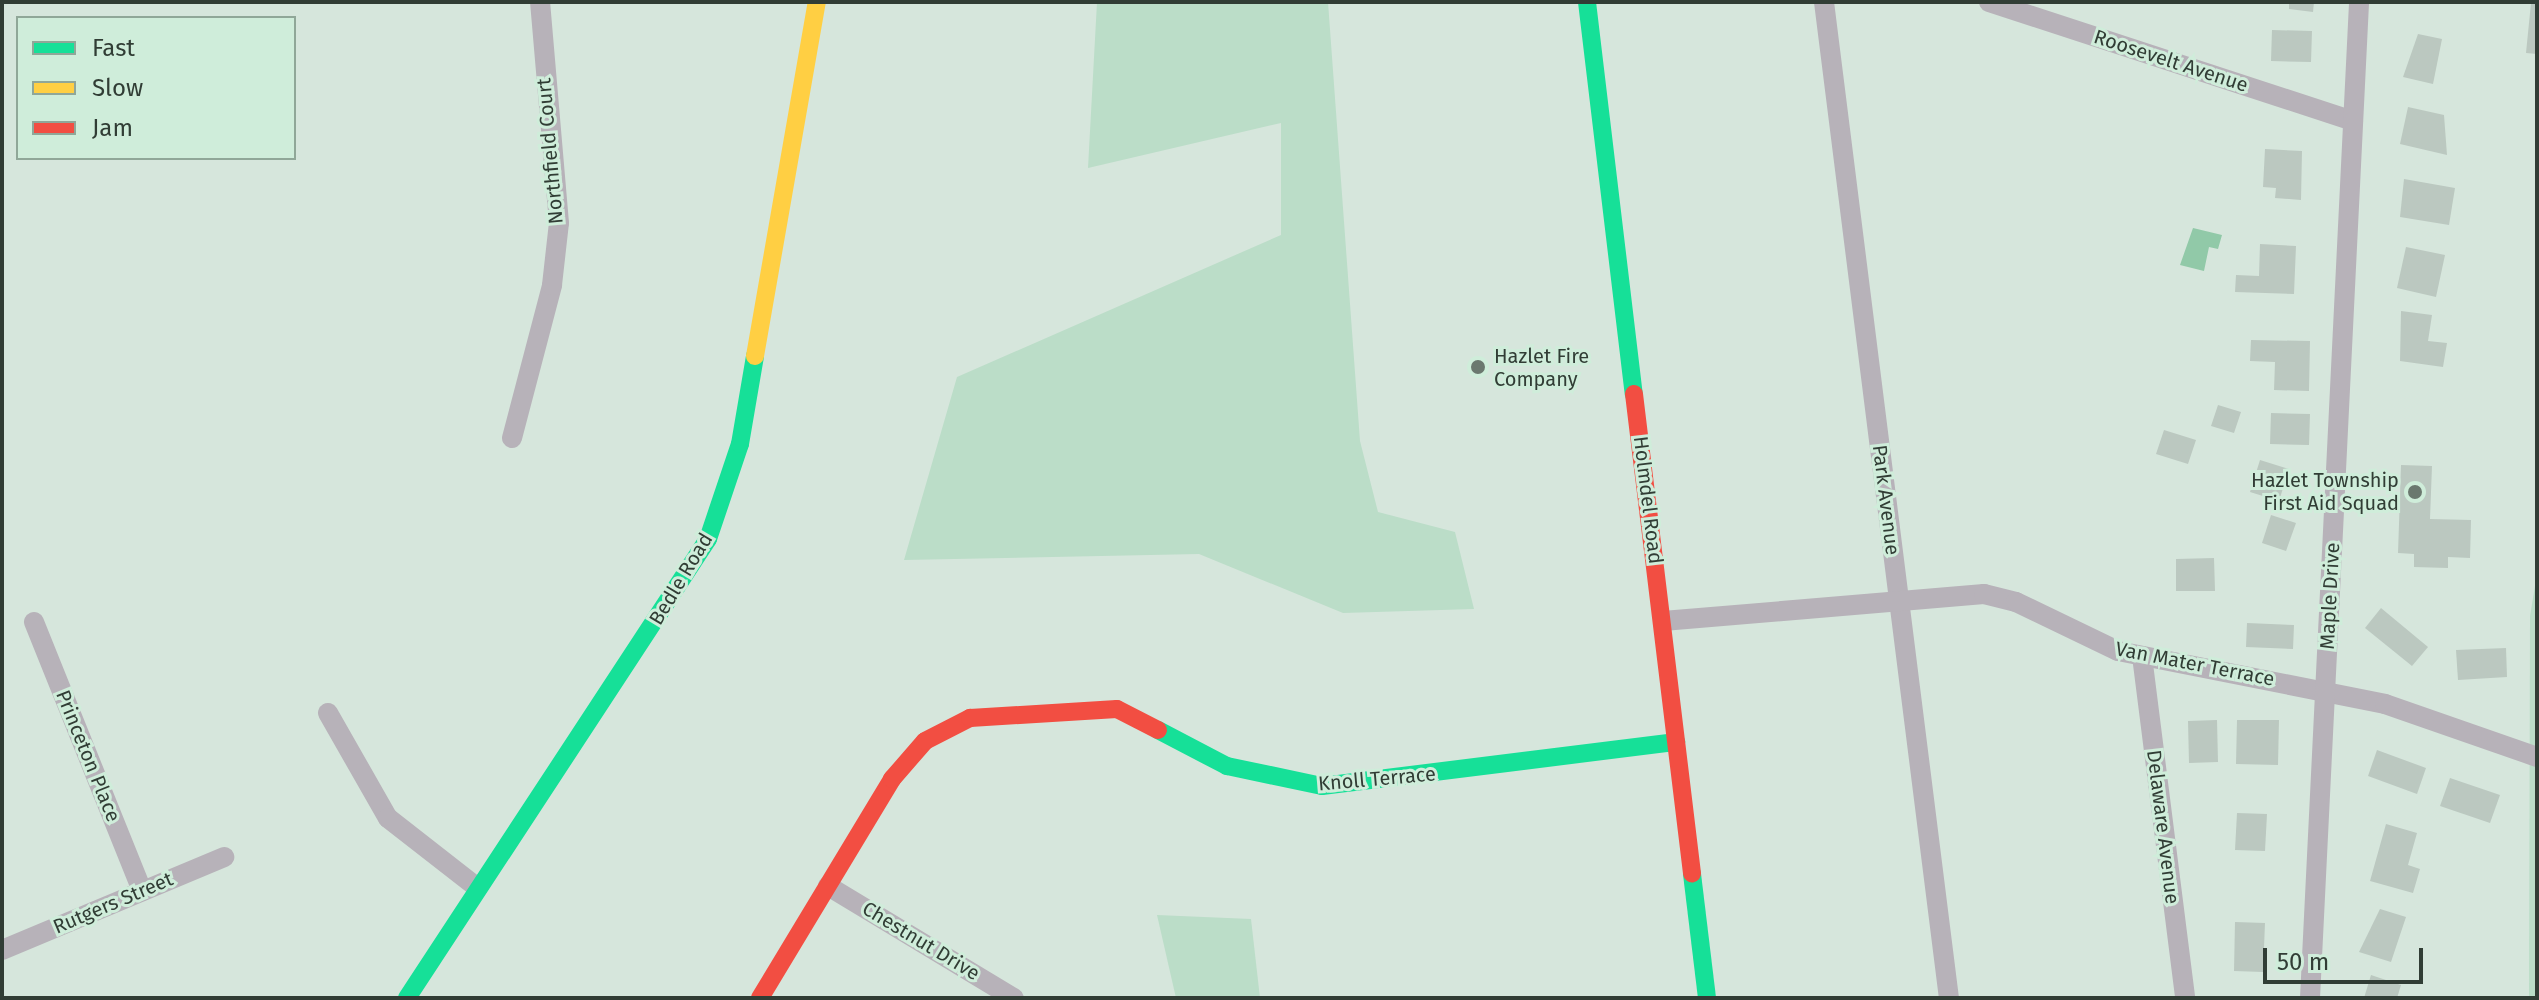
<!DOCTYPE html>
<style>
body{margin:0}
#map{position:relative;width:2539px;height:1000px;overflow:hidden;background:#d6e6dc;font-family:"Fira Sans",sans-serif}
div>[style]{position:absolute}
.green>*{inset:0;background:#bbddc8}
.water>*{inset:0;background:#91c9a8}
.building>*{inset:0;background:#bbc8c0}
.street>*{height:20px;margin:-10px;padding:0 10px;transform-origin:10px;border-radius:10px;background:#b7b2b9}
.fast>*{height:18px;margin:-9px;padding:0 9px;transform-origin:9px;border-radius:9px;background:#16e098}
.slow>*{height:18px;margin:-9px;padding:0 9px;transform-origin:9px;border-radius:9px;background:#ffcf43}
.jam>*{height:18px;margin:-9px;padding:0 9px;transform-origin:9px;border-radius:9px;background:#f24e42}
.dots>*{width:22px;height:22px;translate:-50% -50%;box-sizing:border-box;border:4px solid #cfedda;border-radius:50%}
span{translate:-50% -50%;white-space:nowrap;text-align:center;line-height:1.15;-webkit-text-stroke:6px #cfedda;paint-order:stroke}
.street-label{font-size:20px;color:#313d35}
.poi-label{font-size:20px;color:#313d35}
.left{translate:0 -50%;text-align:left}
.right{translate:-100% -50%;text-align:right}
.frame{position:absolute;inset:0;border:4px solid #313d35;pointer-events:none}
.legend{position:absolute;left:16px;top:16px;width:280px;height:144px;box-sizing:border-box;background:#cfedda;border:2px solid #90a798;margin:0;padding:10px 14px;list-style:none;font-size:24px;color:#313d35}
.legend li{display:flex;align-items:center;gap:16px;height:40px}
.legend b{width:40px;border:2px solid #90a798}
.scale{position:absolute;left:2263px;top:948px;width:160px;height:36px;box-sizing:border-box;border:4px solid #313d35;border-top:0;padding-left:10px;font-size:24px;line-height:28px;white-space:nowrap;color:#313d35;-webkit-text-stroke:6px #cfedda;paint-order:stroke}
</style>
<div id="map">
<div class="green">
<div style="clip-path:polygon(1097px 2px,1328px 2px,1360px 441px,1378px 512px,1455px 532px,1474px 609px,1343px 613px,1199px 554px,904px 560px,957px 377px,1281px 235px,1281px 123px,1088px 168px)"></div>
<div style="clip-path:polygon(2537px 574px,2537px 998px,2529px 998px,2530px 616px)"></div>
<div style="clip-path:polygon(1157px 915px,1251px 919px,1260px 998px,1176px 998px)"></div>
</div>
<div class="water">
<div style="clip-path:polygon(2193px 228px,2222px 235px,2218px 249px,2209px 247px,2204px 271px,2180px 265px)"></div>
</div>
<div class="building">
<div style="clip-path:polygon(2289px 2px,2314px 2px,2313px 12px,2289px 9px)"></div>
<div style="clip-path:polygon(2531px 3px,2537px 4px,2537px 54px,2526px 53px)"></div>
<div style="clip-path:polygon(2272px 30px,2312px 31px,2311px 62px,2271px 61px)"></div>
<div style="clip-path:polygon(2418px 34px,2442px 39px,2433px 84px,2403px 77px)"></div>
<div style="clip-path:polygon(2408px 107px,2444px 115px,2447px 155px,2400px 144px)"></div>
<div style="clip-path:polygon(2265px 149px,2302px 151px,2301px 200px,2275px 198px,2276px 188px,2263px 187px)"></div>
<div style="clip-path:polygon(2404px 179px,2455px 188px,2449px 225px,2400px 217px)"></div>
<div style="clip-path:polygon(2260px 244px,2296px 246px,2294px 294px,2235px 292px,2236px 275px,2259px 276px)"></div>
<div style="clip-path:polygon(2406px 247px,2445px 255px,2436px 297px,2397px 288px)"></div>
<div style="clip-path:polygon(2401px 311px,2432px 315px,2428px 341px,2447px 343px,2443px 367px,2400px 361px)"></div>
<div style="clip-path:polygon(2251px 340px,2310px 341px,2309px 391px,2274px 390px,2275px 362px,2250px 361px)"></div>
<div style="clip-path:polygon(2218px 405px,2241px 412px,2234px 433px,2211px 426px)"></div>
<div style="clip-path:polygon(2271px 413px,2310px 414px,2309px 445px,2270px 444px)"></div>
<div style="clip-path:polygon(2164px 430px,2196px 440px,2188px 464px,2156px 454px)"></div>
<div style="clip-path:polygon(2260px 460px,2289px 469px,2279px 501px,2250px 492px)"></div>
<div style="clip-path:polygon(2401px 465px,2432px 466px,2430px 519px,2471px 520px,2470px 558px,2448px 557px,2448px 568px,2414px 567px,2414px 554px,2398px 553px)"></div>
<div style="clip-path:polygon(2271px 515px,2296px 523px,2286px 551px,2262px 543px)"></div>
<div style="clip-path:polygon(2214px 558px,2215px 591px,2176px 591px,2176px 559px)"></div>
<div style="clip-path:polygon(2381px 608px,2428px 647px,2412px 666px,2365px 628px)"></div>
<div style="clip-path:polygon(2247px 623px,2294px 625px,2293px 649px,2246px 647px)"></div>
<div style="clip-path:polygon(2506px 648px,2507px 677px,2458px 680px,2456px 650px)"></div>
<div style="clip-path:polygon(2217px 720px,2218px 762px,2189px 763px,2188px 721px)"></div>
<div style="clip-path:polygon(2237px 720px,2279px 720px,2278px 765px,2236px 764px)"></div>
<div style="clip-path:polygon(2377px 750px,2426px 768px,2417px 794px,2368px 776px)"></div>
<div style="clip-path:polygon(2450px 778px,2500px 795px,2490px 823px,2440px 806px)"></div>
<div style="clip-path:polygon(2237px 813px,2267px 814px,2265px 851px,2235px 850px)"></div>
<div style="clip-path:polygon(2386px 824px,2417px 833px,2408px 865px,2420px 869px,2413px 893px,2370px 881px)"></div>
<div style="clip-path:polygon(2380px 909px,2406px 917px,2391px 962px,2359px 952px)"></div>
<div style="clip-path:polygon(2235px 922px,2265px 923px,2263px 972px,2234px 971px)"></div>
<div style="clip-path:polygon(2371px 975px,2401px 985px,2397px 998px,2364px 998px)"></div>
</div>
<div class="street">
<div style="left:1824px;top:2px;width:1004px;rotate:82.85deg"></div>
<div style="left:1989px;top:2px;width:383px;rotate:18.1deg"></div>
<div style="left:512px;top:438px;width:158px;rotate:-75.3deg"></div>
<div style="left:552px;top:285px;width:62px;rotate:-83.6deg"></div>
<div style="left:559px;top:223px;width:222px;rotate:-94.9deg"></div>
<div style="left:1663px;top:621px;width:322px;rotate:-4.8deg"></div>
<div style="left:1984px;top:594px;width:33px;rotate:14deg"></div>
<div style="left:2016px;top:602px;width:113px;rotate:25.7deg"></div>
<div style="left:2118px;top:651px;width:272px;rotate:11.2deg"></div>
<div style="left:2385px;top:704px;width:161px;rotate:19.2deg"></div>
<div style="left:34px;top:622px;width:290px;rotate:68.1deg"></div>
<div style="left:2142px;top:656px;width:345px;rotate:82.8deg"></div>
<div style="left:328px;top:713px;width:121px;rotate:60.3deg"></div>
<div style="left:388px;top:818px;width:110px;rotate:38deg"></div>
<div style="left:828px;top:886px;width:217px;rotate:31.1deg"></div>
<div style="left:2px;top:950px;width:241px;rotate:-22.7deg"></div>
<div style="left:2310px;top:998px;width:997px;rotate:-87.18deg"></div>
</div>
<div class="fast">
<div style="left:1587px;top:2px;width:395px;rotate:83.2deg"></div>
<div style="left:1158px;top:730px;width:78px;rotate:27.6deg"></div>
<div style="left:1227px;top:766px;width:97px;rotate:11.9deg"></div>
<div style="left:1322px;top:786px;width:357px;rotate:-7.1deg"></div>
<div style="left:1692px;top:874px;width:125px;rotate:83.1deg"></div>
<div style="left:407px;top:998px;width:549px;rotate:-56.74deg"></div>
<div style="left:708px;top:539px;width:100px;rotate:-71.4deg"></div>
<div style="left:740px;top:444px;width:89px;rotate:-80.3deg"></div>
</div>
<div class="slow">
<div style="left:755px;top:356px;width:359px;rotate:-80.1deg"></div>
</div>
<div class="jam">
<div style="left:1634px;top:394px;width:483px;rotate:83.1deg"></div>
<div style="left:760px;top:998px;width:256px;rotate:-58.9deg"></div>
<div style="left:892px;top:779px;width:50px;rotate:-49deg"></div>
<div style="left:925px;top:741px;width:51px;rotate:-27.1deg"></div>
<div style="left:970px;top:718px;width:147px;rotate:-3.5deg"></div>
<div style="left:1117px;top:709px;width:46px;rotate:27.1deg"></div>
</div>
<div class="dots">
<div style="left:1478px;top:367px;background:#6b786f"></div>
<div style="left:2415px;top:492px;background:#6b786f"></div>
</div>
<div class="street-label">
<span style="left:2171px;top:61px;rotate:18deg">Roosevelt Avenue</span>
<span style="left:550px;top:151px;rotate:-95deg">Northfield Court</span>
<span style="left:1648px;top:500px;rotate:83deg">Holmdel Road</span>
<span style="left:1886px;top:500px;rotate:83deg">Park Avenue</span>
<span style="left:681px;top:579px;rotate:-59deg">Bedle Road</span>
<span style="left:2330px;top:596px;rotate:-87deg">Maple Drive</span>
<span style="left:2195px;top:664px;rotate:11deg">Van Mater Terrace</span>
<span style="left:88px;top:756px;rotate:68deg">Princeton Place</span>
<span style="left:1377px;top:779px;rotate:-5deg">Knoll Terrace</span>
<span style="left:2163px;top:827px;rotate:83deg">Delaware Avenue</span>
<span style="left:113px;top:903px;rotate:-23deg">Rutgers Street</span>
<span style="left:921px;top:941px;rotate:31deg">Chestnut Drive</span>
</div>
<div class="poi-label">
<span class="left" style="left:1494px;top:368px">Hazlet Fire<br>Company</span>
<span class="right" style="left:2399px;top:492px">Hazlet Township<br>First Aid Squad</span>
</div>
<div class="frame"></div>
<ul class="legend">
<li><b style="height:10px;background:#16e098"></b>Fast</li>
<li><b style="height:10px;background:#ffcf43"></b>Slow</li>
<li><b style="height:10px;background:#f24e42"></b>Jam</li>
</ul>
<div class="scale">50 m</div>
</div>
